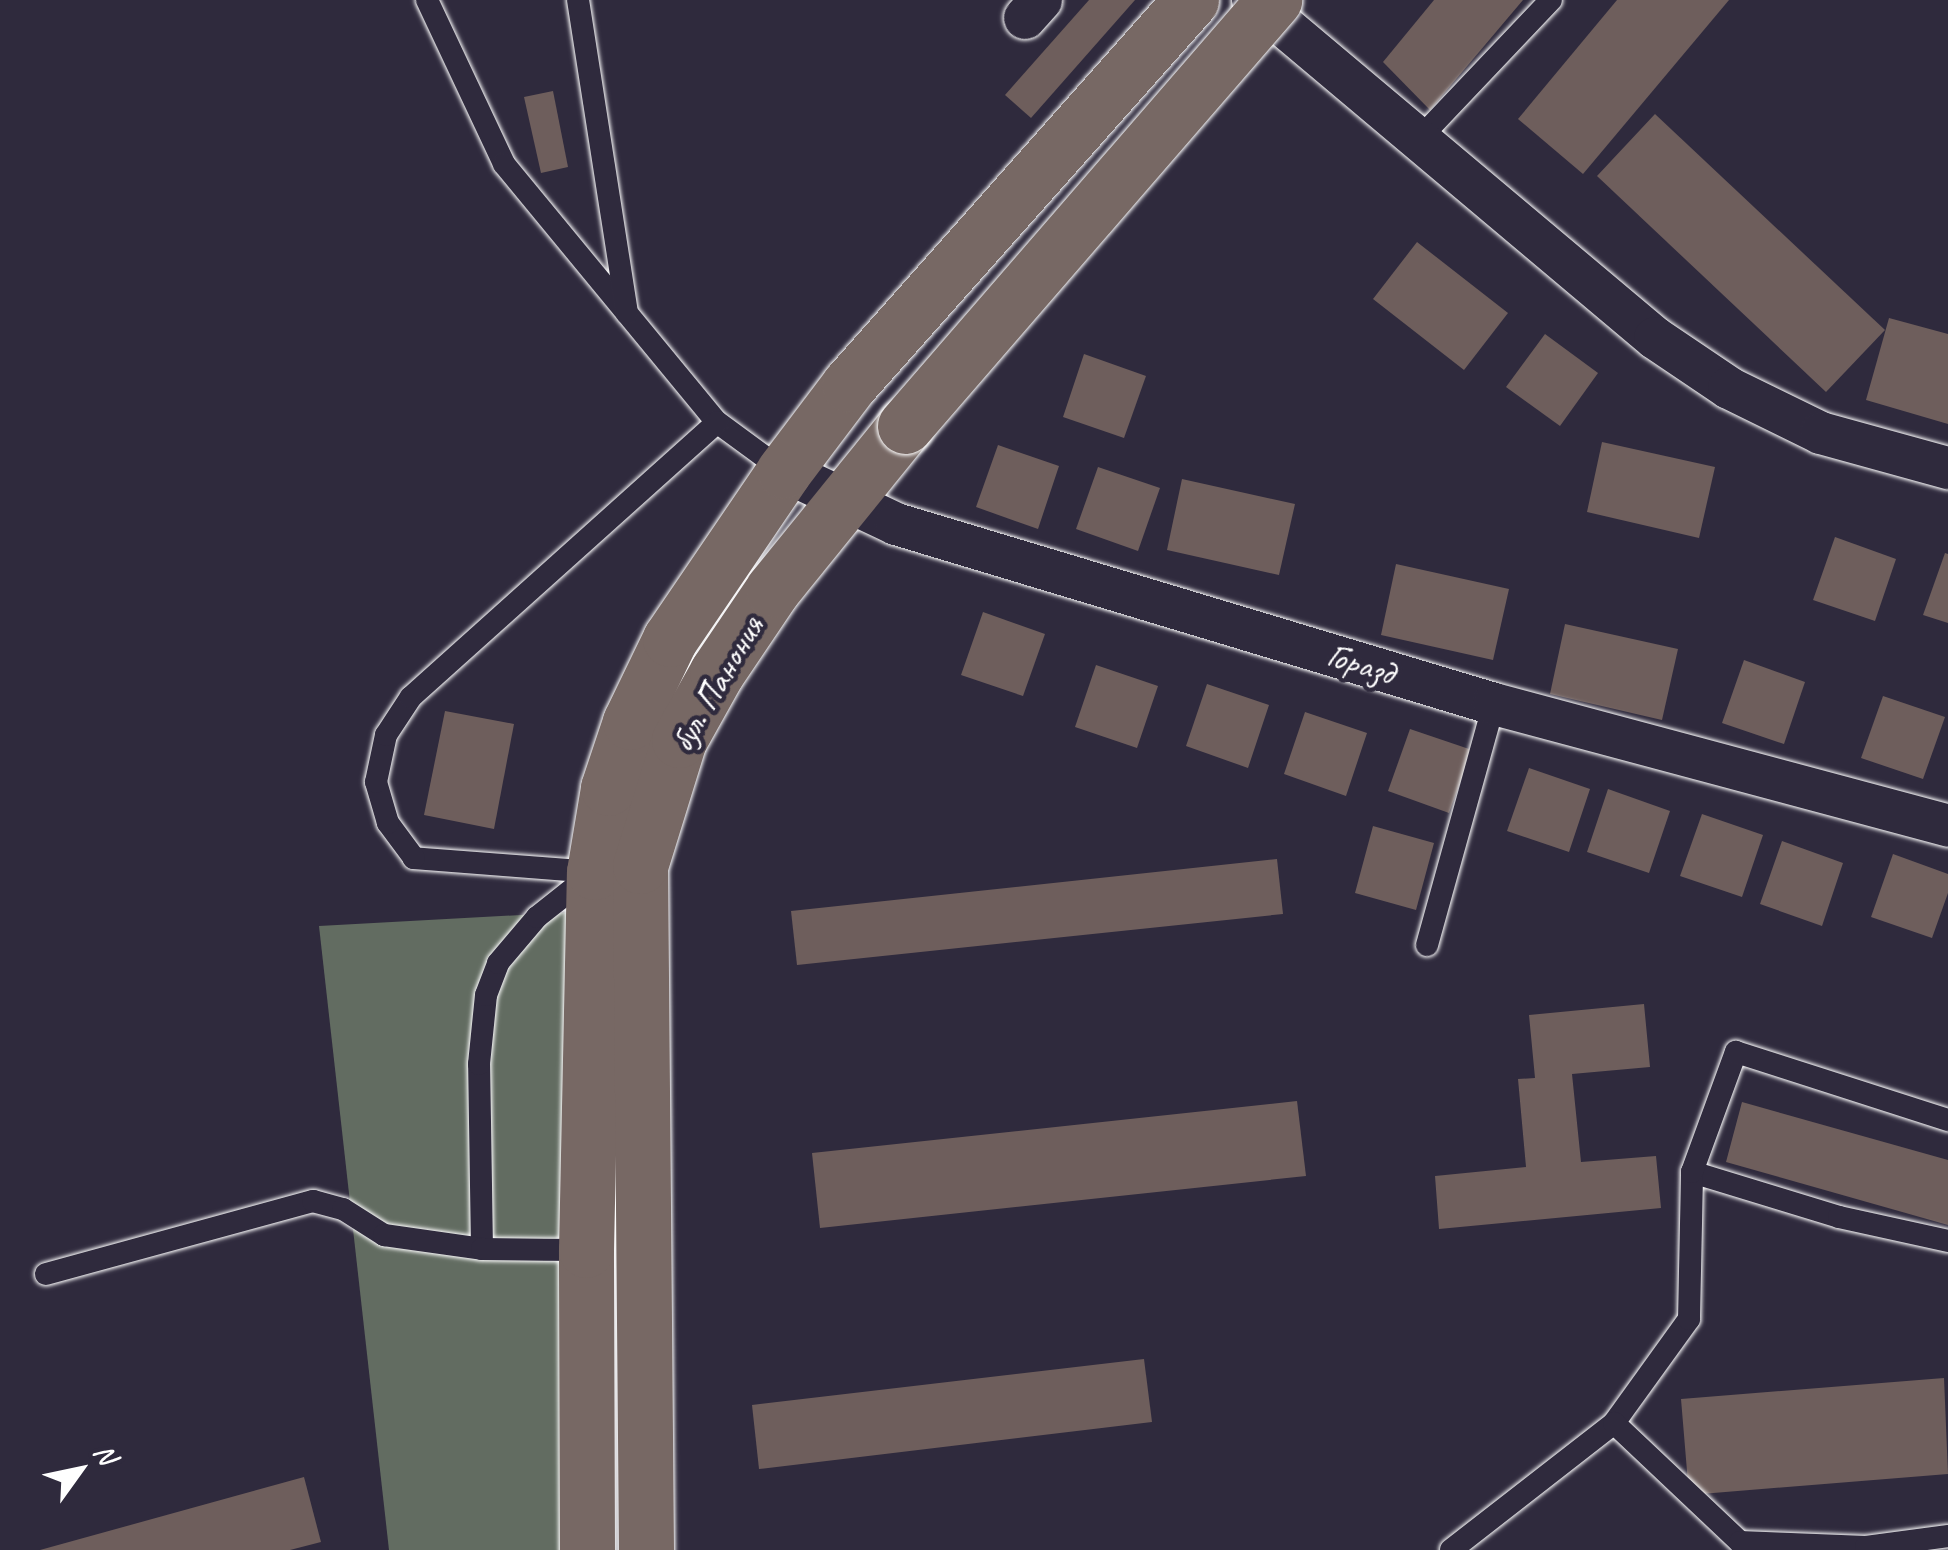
<!DOCTYPE html>
<meta charset="utf-8">
<style>
body{margin:0}
#map{position:relative;width:1948px;height:1550px;overflow:hidden;background:#2f2a3d;font-family:Caveat,sans-serif}
div>[style]{position:absolute}
.green>*{inset:0;background:#626c61}
.building>*{inset:0;background:#6e5e5c}
.roads{filter:drop-shadow(0 0 2px #fff) drop-shadow(0 0 2px #fff)}
.service>*{height:22px;margin:-11px;padding:0 11px;transform-origin:11px;border-radius:11px;background:#2f2a3d}
.minor>*{height:42px;margin:-21px;padding:0 21px;transform-origin:21px;border-radius:21px;background:#2f2a3d}
.primary>*{height:55px;margin:-27.5px;padding:0 27.5px;transform-origin:27.5px;border-radius:27.5px;background:#776864}
.bridges{filter:drop-shadow(0 0 2px #fff) drop-shadow(0 0 2px #fff)}
.primary-bridge>*{height:55px;margin:-27.5px;padding:0 27.5px;transform-origin:27.5px;border-radius:27.5px;background:#776864}
span{translate:-50% -50%;white-space:nowrap;text-align:center;line-height:1.15;-webkit-text-stroke:9px #2f2a3d;paint-order:stroke}
.street-label{font-size:35px;color:#fff}
.north{position:absolute;left:30px;top:1420px;width:100px;height:100px;-webkit-text-stroke:8px #2f2a3d;paint-order:stroke;rotate:57deg;font-size:28px;font-weight:700;line-height:40px;text-align:center;color:#fff}
.north::after{content:'';display:block;margin:auto;width:35px;height:45px;background:#fff;clip-path:polygon(50% 0,100% 100%,50% 72%,0 100%)}
</style>
<div id="map">
<div class="green">
<div style="clip-path:polygon(593px 911px,587px 1550px,389px 1550px,319px 926px)"></div>
</div>
<div class="building">
<div style="clip-path:polygon(1089px 0,1135px 0,1031px 118px,1005px 95px)"></div>
<div style="clip-path:polygon(1434px 0,1523px 0,1430px 110px,1383px 62px)"></div>
<div style="clip-path:polygon(1617px 0,1729px 0,1583px 174px,1518px 119px)"></div>
<div style="clip-path:polygon(553px 91px,568px 167px,541px 173px,524px 97px)"></div>
<div style="clip-path:polygon(1655px 114px,1885px 330px,1826px 392px,1597px 176px)"></div>
<div style="clip-path:polygon(1417px 242px,1508px 313px,1464px 370px,1373px 299px)"></div>
<div style="clip-path:polygon(1889px 318px,1948px 334px,1948px 424px,1866px 400px)"></div>
<div style="clip-path:polygon(1545px 334px,1598px 373px,1560px 426px,1506px 387px)"></div>
<div style="clip-path:polygon(1084px 354px,1146px 376px,1124px 438px,1063px 417px)"></div>
<div style="clip-path:polygon(1602px 442px,1715px 467px,1699px 538px,1587px 512px)"></div>
<div style="clip-path:polygon(998px 445px,1059px 466px,1038px 529px,976px 507px)"></div>
<div style="clip-path:polygon(1098px 467px,1160px 488px,1138px 551px,1076px 529px)"></div>
<div style="clip-path:polygon(1182px 479px,1295px 504px,1279px 575px,1167px 550px)"></div>
<div style="clip-path:polygon(1835px 537px,1896px 559px,1875px 621px,1813px 600px)"></div>
<div style="clip-path:polygon(1945px 553px,1948px 554px,1948px 623px,1923px 615px)"></div>
<div style="clip-path:polygon(1396px 564px,1509px 589px,1493px 660px,1381px 635px)"></div>
<div style="clip-path:polygon(983px 612px,1045px 634px,1023px 696px,961px 675px)"></div>
<div style="clip-path:polygon(1565px 624px,1678px 649px,1662px 720px,1550px 694px)"></div>
<div style="clip-path:polygon(1744px 660px,1805px 682px,1784px 744px,1722px 723px)"></div>
<div style="clip-path:polygon(1096px 665px,1158px 686px,1137px 748px,1075px 727px)"></div>
<div style="clip-path:polygon(1207px 684px,1269px 705px,1248px 768px,1186px 746px)"></div>
<div style="clip-path:polygon(1883px 696px,1945px 717px,1923px 779px,1861px 758px)"></div>
<div style="clip-path:polygon(445px 711px,514px 724px,494px 829px,424px 815px)"></div>
<div style="clip-path:polygon(1305px 712px,1367px 733px,1346px 796px,1284px 774px)"></div>
<div style="clip-path:polygon(1410px 729px,1472px 750px,1449px 813px,1388px 791px)"></div>
<div style="clip-path:polygon(1529px 768px,1590px 789px,1569px 852px,1507px 831px)"></div>
<div style="clip-path:polygon(1608px 789px,1670px 811px,1649px 873px,1587px 852px)"></div>
<div style="clip-path:polygon(1702px 814px,1763px 835px,1742px 897px,1680px 876px)"></div>
<div style="clip-path:polygon(1373px 826px,1434px 843px,1416px 910px,1355px 893px)"></div>
<div style="clip-path:polygon(1782px 841px,1843px 863px,1822px 926px,1760px 904px)"></div>
<div style="clip-path:polygon(1893px 854px,1948px 874px,1948px 893px,1932px 938px,1871px 917px)"></div>
<div style="clip-path:polygon(1277px 859px,1283px 914px,797px 965px,791px 911px)"></div>
<div style="clip-path:polygon(1644px 1004px,1650px 1067px,1572px 1074px,1581px 1162px,1656px 1156px,1661px 1208px,1439px 1229px,1435px 1176px,1526px 1167px,1518px 1079px,1535px 1078px,1529px 1015px)"></div>
<div style="clip-path:polygon(1297px 1101px,1306px 1176px,820px 1228px,812px 1153px)"></div>
<div style="clip-path:polygon(1742px 1102px,1948px 1160px,1948px 1225px,1726px 1162px)"></div>
<div style="clip-path:polygon(1144px 1359px,1152px 1422px,759px 1469px,752px 1405px)"></div>
<div style="clip-path:polygon(1944px 1378px,1948px 1474px,1689px 1495px,1681px 1399px)"></div>
<div style="clip-path:polygon(304px 1477px,321px 1542px,290px 1550px,40px 1550px)"></div>
</div>
<div class="roads">
<div class="service">
<div style="left:427px;top:0;width:181px;rotate:64.8deg"></div>
<div style="left:504px;top:164px;width:335px;rotate:50.5deg"></div>
<div style="left:717px;top:422px;width:83px;rotate:36.2deg"></div>
<div style="left:578px;top:0;width:317px;rotate:81.1deg"></div>
<div style="left:1418px;top:140px;width:193px;rotate:-46.5deg"></div>
<div style="left:594px;top:872px;width:181px;rotate:-175.6deg"></div>
<div style="left:414px;top:858px;width:44px;rotate:-126.6deg"></div>
<div style="left:388px;top:823px;width:43px;rotate:-106.3deg"></div>
<div style="left:376px;top:782px;width:48px;rotate:-78deg"></div>
<div style="left:386px;top:735px;width:45px;rotate:-56.7deg"></div>
<div style="left:411px;top:697px;width:411px;rotate:-41.9deg"></div>
<div style="left:1427px;top:945px;width:250px;rotate:-74.5deg"></div>
<div style="left:1692px;top:1172px;width:154px;rotate:17deg"></div>
<div style="left:1839px;top:1217px;width:112px;rotate:12.4deg"></div>
<div style="left:482px;top:1249px;width:185px;rotate:-90.9deg"></div>
<div style="left:479px;top:1064px;width:69px;rotate:-84.2deg"></div>
<div style="left:486px;top:995px;width:34px;rotate:-69deg"></div>
<div style="left:498px;top:963px;width:60px;rotate:-49.7deg"></div>
<div style="left:537px;top:917px;width:68px;rotate:-38.4deg"></div>
<div style="left:46px;top:1274px;width:277px;rotate:-15.3deg"></div>
<div style="left:313px;top:1201px;width:31px;rotate:15deg"></div>
<div style="left:343px;top:1209px;width:49px;rotate:32.4deg"></div>
<div style="left:384px;top:1235px;width:99px;rotate:8.1deg"></div>
<div style="left:482px;top:1249px;width:104px;rotate:0.6deg"></div>
<div style="left:1614px;top:1423px;width:128px;rotate:-54.2deg"></div>
<div style="left:1689px;top:1319px;width:147px;rotate:-88.8deg"></div>
<div style="left:1692px;top:1172px;width:128px;rotate:-69.9deg"></div>
<div style="left:1736px;top:1052px;width:223px;rotate:17.8deg"></div>
<div style="left:1451px;top:1550px;width:207px;rotate:-37.9deg"></div>
<div style="left:1614px;top:1423px;width:173px;rotate:43.4deg"></div>
<div style="left:1740px;top:1542px;width:126px;rotate:2.3deg"></div>
<div style="left:1866px;top:1547px;width:83px;rotate:-7.6deg"></div>
</div>
<div class="minor">
<div style="left:1253px;top:0;width:525px;rotate:40.06deg"></div>
<div style="left:1655px;top:338px;width:89px;rotate:34deg"></div>
<div style="left:1729px;top:388px;width:102px;rotate:26.1deg"></div>
<div style="left:1821px;top:433px;width:132px;rotate:15.4deg"></div>
<div style="left:1025px;top:18px;width:24px;rotate:-48deg"></div>
<div style="left:784px;top:471px;width:124px;rotate:25.3deg"></div>
<div style="left:896px;top:524px;width:625px;rotate:16.75deg"></div>
<div style="left:1494px;top:704px;width:470px;rotate:15deg"></div>
</div>
<div class="primary">
<div style="left:587px;top:1550px;width:300px;rotate:-90.2deg"></div>
<div style="left:586px;top:1250px;width:378px;rotate:-88.8deg"></div>
<div style="left:594px;top:872px;width:85px;rotate:-80.5deg"></div>
<div style="left:608px;top:788px;width:70px;rotate:-71.6deg"></div>
<div style="left:630px;top:722px;width:92px;rotate:-64.3deg"></div>
<div style="left:670px;top:639px;width:203px;rotate:-55.8deg"></div>
<div style="left:784px;top:471px;width:108px;rotate:-52.9deg"></div>
<div style="left:849px;top:385px;width:515px;rotate:-48.38deg"></div>
<div style="left:646px;top:1550px;width:684px;rotate:-90.5deg"></div>
<div style="left:640px;top:866px;width:132px;rotate:-72.8deg"></div>
<div style="left:679px;top:740px;width:78px;rotate:-60.8deg"></div>
<div style="left:717px;top:672px;width:100px;rotate:-56deg"></div>
<div style="left:773px;top:589px;width:210px;rotate:-51deg"></div>
</div>
</div>
<div class="bridges">
<div class="primary-bridge">
<div style="left:905px;top:426px;width:564px;rotate:-49.1deg"></div>
</div>
</div>
<div class="street-label">
<span style="left:1361px;top:664px;rotate:17deg">Горазд</span>
<span style="left:717px;top:684px;rotate:-60deg">бул. Панония</span>
</div>
<div class="north">N</div>
</div>
